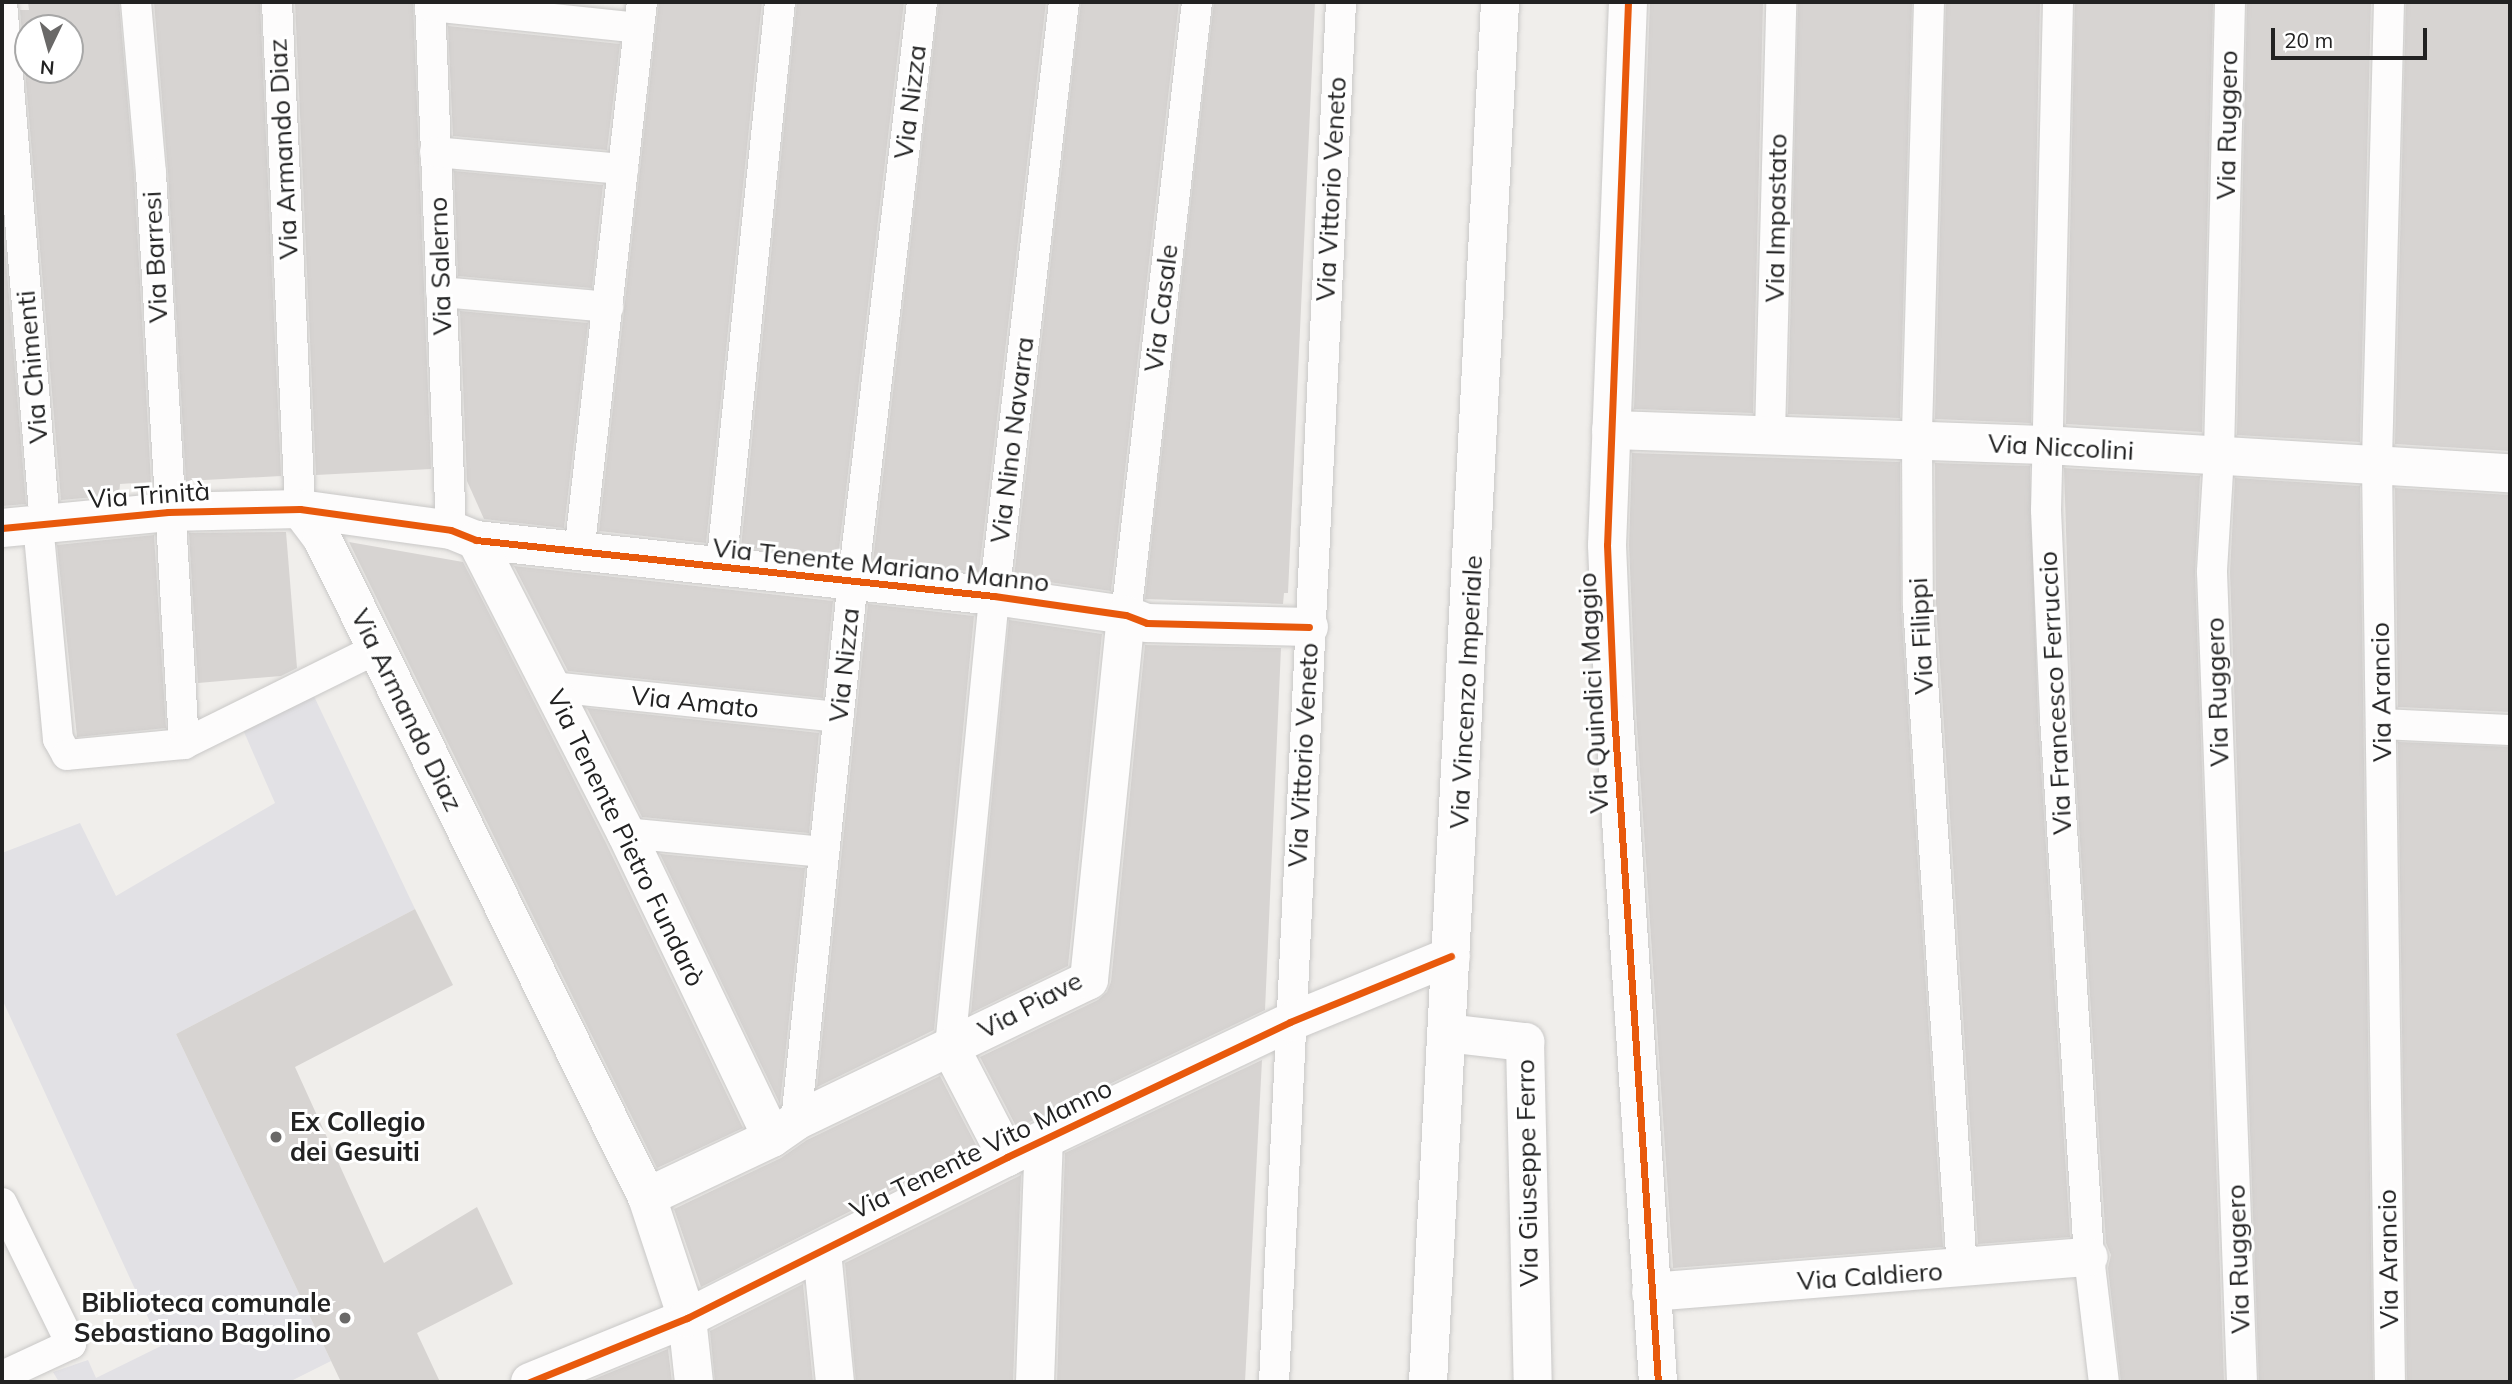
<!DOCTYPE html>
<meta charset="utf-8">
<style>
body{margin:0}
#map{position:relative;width:2512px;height:1384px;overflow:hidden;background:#f0eeeb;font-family:Mulish,sans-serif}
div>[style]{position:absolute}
.plaza>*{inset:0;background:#e2e1e5}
.building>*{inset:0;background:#d7d4d2}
.roads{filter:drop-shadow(0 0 2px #c9c8c7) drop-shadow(0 0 2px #c9c8c7)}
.lane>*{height:30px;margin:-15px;padding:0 15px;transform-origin:15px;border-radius:15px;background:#fdfcfc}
.street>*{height:38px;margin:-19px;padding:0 19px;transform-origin:19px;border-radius:19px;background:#fdfcfc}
.cycleway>*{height:7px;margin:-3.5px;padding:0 3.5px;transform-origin:3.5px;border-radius:3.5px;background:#e8590c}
.dots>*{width:19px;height:19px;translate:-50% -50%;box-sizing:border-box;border:4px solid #fff;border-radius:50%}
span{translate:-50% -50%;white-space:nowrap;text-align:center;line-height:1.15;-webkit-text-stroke:6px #fff;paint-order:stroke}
.street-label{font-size:26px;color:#222}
.poi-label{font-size:26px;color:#222;font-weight:700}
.left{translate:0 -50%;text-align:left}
.right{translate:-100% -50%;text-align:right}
.frame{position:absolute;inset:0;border:4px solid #222;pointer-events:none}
.north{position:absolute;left:14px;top:14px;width:70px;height:70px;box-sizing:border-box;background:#fff;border:2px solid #a7a7a7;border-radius:50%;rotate:185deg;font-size:19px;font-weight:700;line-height:28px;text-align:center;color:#222}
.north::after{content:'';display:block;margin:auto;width:24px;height:32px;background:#6a6968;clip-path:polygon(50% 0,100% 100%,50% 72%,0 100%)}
.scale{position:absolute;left:2271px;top:28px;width:156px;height:32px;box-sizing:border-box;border:4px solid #222;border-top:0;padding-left:9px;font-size:21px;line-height:24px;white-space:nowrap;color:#222;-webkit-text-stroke:5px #fff;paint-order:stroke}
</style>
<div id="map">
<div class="plaza">
<div style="clip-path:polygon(312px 692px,415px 909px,176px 1034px,331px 1361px,289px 1382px,59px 1382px,53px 1372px,88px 1360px,96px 1378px,161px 1346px,2px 999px,2px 853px,80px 823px,116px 896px,275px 803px,241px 725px)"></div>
</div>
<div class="building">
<div style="clip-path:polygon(evenodd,28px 2px,119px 2px,134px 174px,151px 482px,120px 484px,119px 495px,61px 500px,20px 10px,29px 10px,28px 2px,28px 28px,70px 28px,70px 70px,28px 70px,28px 28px)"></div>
<div style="clip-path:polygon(154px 2px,260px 2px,281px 476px,186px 481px,168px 172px)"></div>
<div style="clip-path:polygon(295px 2px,413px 2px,431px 469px,316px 475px)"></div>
<div style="clip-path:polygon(659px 2px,762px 2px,706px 543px,599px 531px)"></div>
<div style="clip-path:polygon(797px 2px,904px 2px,838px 557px,741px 547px)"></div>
<div style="clip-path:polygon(939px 2px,1046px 2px,979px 572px,873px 561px)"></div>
<div style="clip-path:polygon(1081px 2px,1179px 2px,1111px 591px,1014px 577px)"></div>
<div style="clip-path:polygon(1214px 2px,1315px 2px,1288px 593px,1284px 593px,1283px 604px,1145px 599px)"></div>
<div style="clip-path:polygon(1650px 2px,1763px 2px,1753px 413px,1634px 409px)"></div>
<div style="clip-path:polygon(1798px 2px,1912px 2px,1900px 418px,1788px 414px)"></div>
<div style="clip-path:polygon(1946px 2px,2040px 2px,2031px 423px,1935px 419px)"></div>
<div style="clip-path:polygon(2075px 2px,2213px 2px,2202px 432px,2066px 424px)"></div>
<div style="clip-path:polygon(2247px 2px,2371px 2px,2360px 442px,2237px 435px)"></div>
<div style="clip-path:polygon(2406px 2px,2510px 2px,2510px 451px,2395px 444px)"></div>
<div style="clip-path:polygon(448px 26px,620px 44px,607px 150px,453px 136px)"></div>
<div style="clip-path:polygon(454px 171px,603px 185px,592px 288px,458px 276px)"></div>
<div style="clip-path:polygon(2px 212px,26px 504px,2px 506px)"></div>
<div style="clip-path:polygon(460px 311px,588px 323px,564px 528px,484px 519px,467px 481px)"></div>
<div style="clip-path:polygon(1632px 453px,1900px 462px,1901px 606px,1943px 1247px,1673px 1268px,1636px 712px,1629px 545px)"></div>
<div style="clip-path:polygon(1935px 463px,2030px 466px,2038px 718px,2070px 1237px,1978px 1244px,1936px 604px)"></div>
<div style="clip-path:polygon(2064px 468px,2200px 476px,2195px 573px,2224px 1382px,2121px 1382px,2108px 1268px,2111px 1255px,2106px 1243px,2072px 716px)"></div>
<div style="clip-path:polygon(2235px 478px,2360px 486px,2373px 1382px,2259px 1382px,2230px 572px)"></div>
<div style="clip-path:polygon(2395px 488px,2510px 495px,2510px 712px,2398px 707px)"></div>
<div style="clip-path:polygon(286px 532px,297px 668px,281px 676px,198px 683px,189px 533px)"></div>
<div style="clip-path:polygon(154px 535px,166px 728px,77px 737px,57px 545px)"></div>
<div style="clip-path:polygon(349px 542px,463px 562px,606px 843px,743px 1128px,657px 1168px)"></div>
<div style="clip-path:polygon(514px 566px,833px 601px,823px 698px,568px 671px)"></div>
<div style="clip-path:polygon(868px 604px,974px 616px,934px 1030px,817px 1087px)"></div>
<div style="clip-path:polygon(1009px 620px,1102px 634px,1068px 966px,971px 1013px)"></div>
<div style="clip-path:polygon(1145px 645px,1281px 648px,1265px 1010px,1017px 1128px,980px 1057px,1098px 1000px,1107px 992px,1111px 982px)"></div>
<div style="clip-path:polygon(587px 708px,819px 733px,809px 833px,642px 817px)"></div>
<div style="clip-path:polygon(2398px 742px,2510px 747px,2510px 1382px,2407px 1382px)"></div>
<div style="clip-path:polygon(660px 854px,805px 868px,780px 1104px)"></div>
<div style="clip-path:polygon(415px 909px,453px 985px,295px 1067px,384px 1263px,477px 1207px,513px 1284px,417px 1333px,440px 1382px,341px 1382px,176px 1034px)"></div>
<div style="clip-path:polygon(1262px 1060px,1245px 1382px,1057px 1382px,1065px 1153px)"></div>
<div style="clip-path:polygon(940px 1076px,977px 1147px,701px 1287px,674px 1209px,781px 1158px,807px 1140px)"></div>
<div style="clip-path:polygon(1021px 1175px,1013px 1382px,856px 1382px,845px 1263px)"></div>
<div style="clip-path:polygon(803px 1284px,813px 1382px,715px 1382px,710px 1331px)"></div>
<div style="clip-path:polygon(668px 1349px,672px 1382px,589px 1382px,594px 1379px)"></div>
</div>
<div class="roads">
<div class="lane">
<div style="left:2px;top:2px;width:524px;rotate:85.29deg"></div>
<div style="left:136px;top:2px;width:172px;rotate:85deg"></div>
<div style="left:151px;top:173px;width:572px;rotate:86.69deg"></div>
<div style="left:277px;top:2px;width:508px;rotate:87.4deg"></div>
<div style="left:430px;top:2px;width:528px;rotate:87.72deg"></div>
<div style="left:1929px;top:2px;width:439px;rotate:91.6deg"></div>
<div style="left:1917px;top:441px;width:164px;rotate:89.7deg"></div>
<div style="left:1918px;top:605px;width:665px;rotate:86.21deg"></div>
<div style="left:2058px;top:2px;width:508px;rotate:91.35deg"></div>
<div style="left:2046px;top:510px;width:207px;rotate:87.5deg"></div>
<div style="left:2055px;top:717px;width:541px;rotate:86.4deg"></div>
<div style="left:2089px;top:1257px;width:126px;rotate:83.2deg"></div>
<div style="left:2230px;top:2px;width:454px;rotate:91.4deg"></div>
<div style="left:2219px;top:456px;width:116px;rotate:93.5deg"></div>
<div style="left:2212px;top:572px;width:811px;rotate:87.88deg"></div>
<div style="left:2389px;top:2px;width:464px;rotate:91.5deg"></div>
<div style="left:2377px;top:466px;width:916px;rotate:89.19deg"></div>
<div style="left:430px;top:6px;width:209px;rotate:6deg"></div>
<div style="left:435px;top:152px;width:189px;rotate:5.2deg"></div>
<div style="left:441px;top:292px;width:168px;rotate:5.1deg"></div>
<div style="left:1770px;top:434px;width:432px;rotate:-88.5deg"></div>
<div style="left:38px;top:524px;width:216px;rotate:84.7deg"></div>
<div style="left:58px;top:739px;width:18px;rotate:61deg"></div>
<div style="left:67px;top:755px;width:118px;rotate:-5.4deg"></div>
<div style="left:184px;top:744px;width:214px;rotate:-26.3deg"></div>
<div style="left:579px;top:553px;width:555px;rotate:-83.48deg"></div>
<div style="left:721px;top:568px;width:569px;rotate:-84.05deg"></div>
<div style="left:1126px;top:615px;width:617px;rotate:-83.39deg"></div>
<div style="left:552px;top:687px;width:288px;rotate:6deg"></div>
<div style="left:2381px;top:724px;width:129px;rotate:2.7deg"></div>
<div style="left:626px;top:833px;width:199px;rotate:5.5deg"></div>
<div style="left:950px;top:1047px;width:453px;rotate:-84.4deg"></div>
<div style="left:994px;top:596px;width:598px;rotate:-83.28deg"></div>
<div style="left:796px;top:1121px;width:544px;rotate:-83.99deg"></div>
<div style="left:853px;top:580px;width:582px;rotate:-83.19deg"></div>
<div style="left:2px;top:1203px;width:157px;rotate:63.9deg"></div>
<div style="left:71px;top:1344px;width:76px;rotate:155.1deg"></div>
<div style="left:1274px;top:1382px;width:1382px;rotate:-87.22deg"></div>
</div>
<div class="street">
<div style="left:1628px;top:2px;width:543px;rotate:92.21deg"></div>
<div style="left:1607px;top:545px;width:168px;rotate:87.6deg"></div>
<div style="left:1614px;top:713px;width:670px;rotate:86.24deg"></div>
<div style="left:1611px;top:430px;width:435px;rotate:2deg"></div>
<div style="left:2046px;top:445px;width:465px;rotate:3.5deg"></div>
<div style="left:300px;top:509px;width:36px;rotate:53deg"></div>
<div style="left:322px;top:538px;width:735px;rotate:63.75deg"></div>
<div style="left:647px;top:1197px;width:127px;rotate:71.7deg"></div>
<div style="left:687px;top:1318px;width:64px;rotate:83.8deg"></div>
<div style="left:2px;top:528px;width:167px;rotate:-5.5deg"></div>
<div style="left:168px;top:512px;width:132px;rotate:-1.3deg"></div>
<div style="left:300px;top:509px;width:152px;rotate:7.9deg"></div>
<div style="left:451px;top:530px;width:27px;rotate:22deg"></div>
<div style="left:476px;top:540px;width:521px;rotate:6.17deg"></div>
<div style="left:994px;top:596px;width:133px;rotate:8.2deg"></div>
<div style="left:1126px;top:615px;width:22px;rotate:21deg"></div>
<div style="left:1147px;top:623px;width:162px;rotate:1.4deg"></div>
<div style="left:476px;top:540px;width:329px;rotate:62.9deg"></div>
<div style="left:626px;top:833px;width:338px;rotate:64.4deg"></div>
<div style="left:1447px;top:1033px;width:79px;rotate:6.6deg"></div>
<div style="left:1525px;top:1042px;width:340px;rotate:88.7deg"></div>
<div style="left:950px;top:1047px;width:124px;rotate:62.6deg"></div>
<div style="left:647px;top:1197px;width:138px;rotate:-25.3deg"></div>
<div style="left:772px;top:1138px;width:29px;rotate:-35deg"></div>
<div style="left:796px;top:1121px;width:325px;rotate:-25.7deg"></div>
<div style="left:1089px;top:980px;width:367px;rotate:-84.2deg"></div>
<div style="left:822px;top:1252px;width:131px;rotate:84.3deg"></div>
<div style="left:1651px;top:1292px;width:439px;rotate:-4.6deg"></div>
<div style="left:530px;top:1382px;width:170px;rotate:-22.2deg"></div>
<div style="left:687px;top:1318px;width:358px;rotate:-26.7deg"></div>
<div style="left:1007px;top:1157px;width:314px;rotate:-25.5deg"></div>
<div style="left:1290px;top:1022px;width:174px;rotate:-22.3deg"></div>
<div style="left:1035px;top:1382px;width:242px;rotate:-87.9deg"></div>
<div style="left:1428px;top:1382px;width:1382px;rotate:-87.01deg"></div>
</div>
</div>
<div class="cycleway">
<div style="left:1628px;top:2px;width:543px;rotate:92.21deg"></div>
<div style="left:1607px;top:545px;width:168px;rotate:87.6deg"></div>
<div style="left:1614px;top:713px;width:670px;rotate:86.24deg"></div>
<div style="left:2px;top:528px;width:167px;rotate:-5.5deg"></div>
<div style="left:168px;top:512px;width:132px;rotate:-1.3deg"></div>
<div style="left:300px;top:509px;width:152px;rotate:7.9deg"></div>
<div style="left:451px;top:530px;width:27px;rotate:22deg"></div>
<div style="left:476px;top:540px;width:521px;rotate:6.17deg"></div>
<div style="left:994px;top:596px;width:133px;rotate:8.2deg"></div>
<div style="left:1126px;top:615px;width:22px;rotate:21deg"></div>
<div style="left:1147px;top:623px;width:162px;rotate:1.4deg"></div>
<div style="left:530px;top:1382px;width:170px;rotate:-22.2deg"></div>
<div style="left:687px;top:1318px;width:358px;rotate:-26.7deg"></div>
<div style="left:1007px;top:1157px;width:314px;rotate:-25.5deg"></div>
<div style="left:1290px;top:1022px;width:174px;rotate:-22.3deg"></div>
</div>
<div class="dots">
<div style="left:276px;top:1137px;background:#6a6968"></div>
<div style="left:345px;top:1318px;background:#6a6968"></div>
</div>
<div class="street-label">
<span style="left:910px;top:102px;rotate:-83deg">Via Nizza</span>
<span style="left:2227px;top:125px;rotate:-89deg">Via Ruggero</span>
<span style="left:283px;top:149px;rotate:-93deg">Via Armando Diaz</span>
<span style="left:1331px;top:189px;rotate:-87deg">Via Vittorio Veneto</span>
<span style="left:1776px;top:218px;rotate:-89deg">Via Impastato</span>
<span style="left:155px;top:257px;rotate:-93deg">Via Barresi</span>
<span style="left:440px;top:266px;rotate:-92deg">Via Salerno</span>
<span style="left:1161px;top:308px;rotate:-83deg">Via Casale</span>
<span style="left:32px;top:367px;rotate:-95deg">Via Chimenti</span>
<span style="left:1012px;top:440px;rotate:-83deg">Via Nino Navarra</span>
<span style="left:2061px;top:447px;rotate:3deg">Via Niccolini</span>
<span style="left:149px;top:495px;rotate:-4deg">Via Trinità</span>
<span style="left:881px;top:565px;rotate:6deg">Via Tenente Mariano Manno</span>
<span style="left:1921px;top:636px;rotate:-93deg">Via Filippi</span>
<span style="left:844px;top:665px;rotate:-84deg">Via Nizza</span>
<span style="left:1466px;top:692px;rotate:-87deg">Via Vincenzo Imperiale</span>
<span style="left:2217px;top:692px;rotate:-92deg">Via Ruggero</span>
<span style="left:2381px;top:692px;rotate:-91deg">Via Arancio</span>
<span style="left:1593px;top:693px;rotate:-93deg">Via Quindici Maggio</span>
<span style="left:2055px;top:693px;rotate:-93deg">Via Francesco Ferruccio</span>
<span style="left:695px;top:702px;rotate:6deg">Via Amato</span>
<span style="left:407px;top:710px;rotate:64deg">Via Armando Diaz</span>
<span style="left:1303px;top:755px;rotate:-87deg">Via Vittorio Veneto</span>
<span style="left:626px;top:838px;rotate:64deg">Via Tenente Pietro Fundarò</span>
<span style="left:1030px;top:1005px;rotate:-28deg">Via Piave</span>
<span style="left:981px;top:1149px;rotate:-26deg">Via Tenente Vito Manno</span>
<span style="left:1527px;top:1173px;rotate:-91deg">Via Giuseppe Ferro</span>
<span style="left:2238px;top:1259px;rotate:-92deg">Via Ruggero</span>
<span style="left:2388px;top:1259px;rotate:-91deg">Via Arancio</span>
<span style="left:1870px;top:1276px;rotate:-4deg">Via Caldiero</span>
</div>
<div class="poi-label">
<span class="left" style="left:290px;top:1137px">Ex Collegio<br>dei Gesuiti</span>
<span class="right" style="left:331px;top:1318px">Biblioteca comunale<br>Sebastiano Bagolino</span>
</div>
<div class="frame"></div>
<div class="north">N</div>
<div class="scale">20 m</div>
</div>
